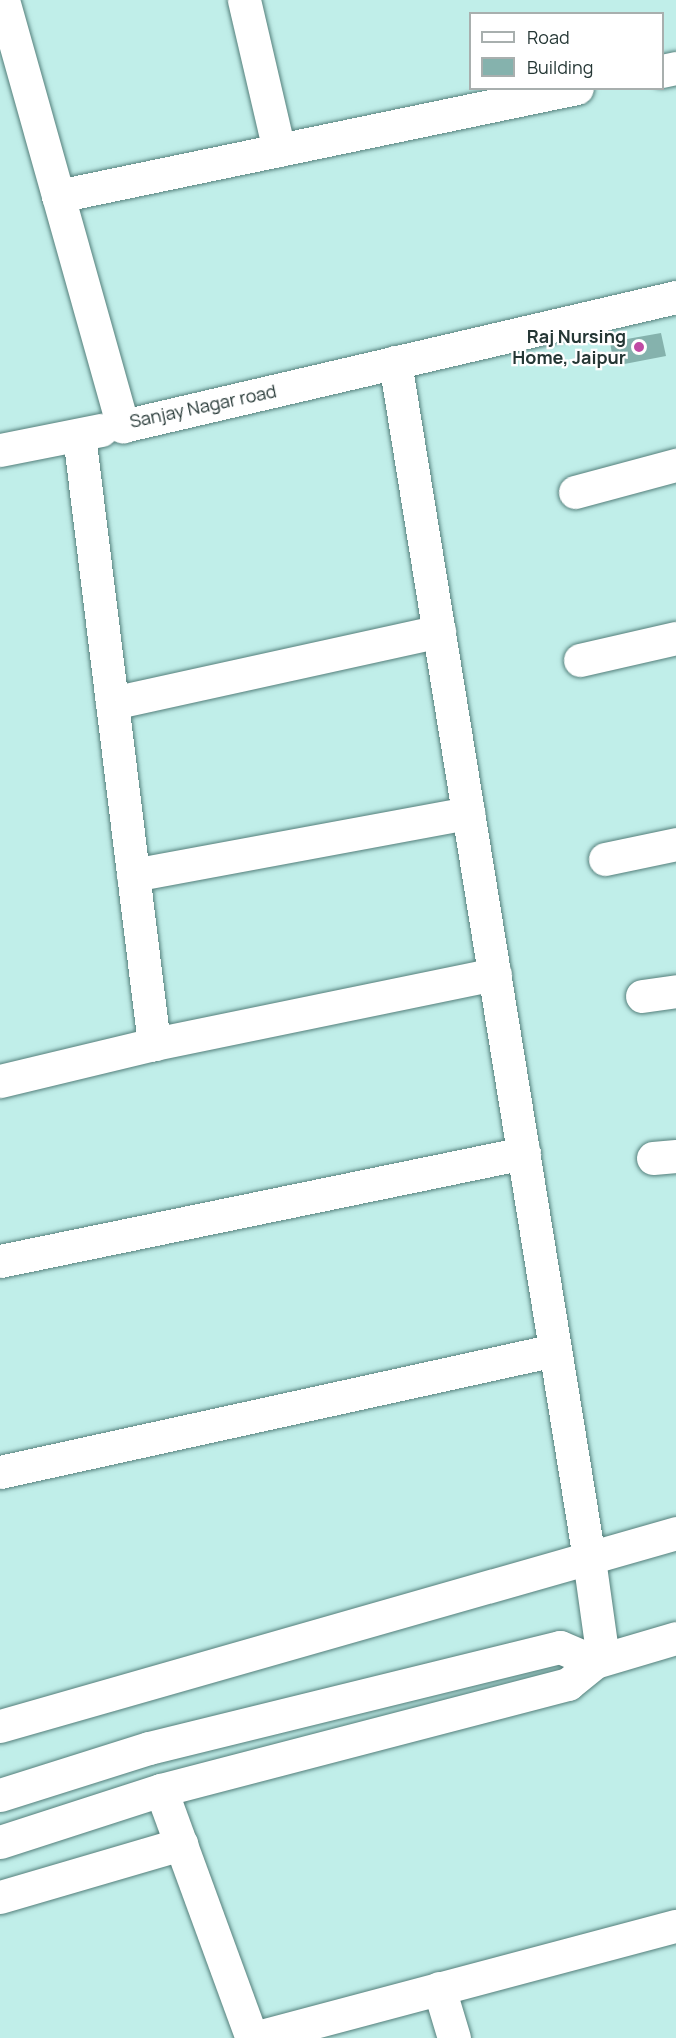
<!DOCTYPE html>
<style>
body{margin:0}
#map{position:relative;width:676px;height:2038px;overflow:hidden;background:#c0eee9;font-family:Manrope,sans-serif}
div>[style]{position:absolute}
.building>*{inset:0;background:#85b2ad}
.roads{filter:drop-shadow(0 0 2px #547f7b) drop-shadow(0 0 2px #547f7b)}
.minor>*{height:33px;margin:-16.5px;padding:0 16.5px;transform-origin:16.5px;border-radius:16.5px;background:#fff}
.dots>*{width:16px;height:16px;translate:-50% -50%;box-sizing:border-box;border:3px solid #fff;border-radius:50%}
span{translate:-50% -50%;white-space:nowrap;text-align:center;line-height:1.15;-webkit-text-stroke:4.5px #fff;paint-order:stroke}
.poi-label{font-size:18px;color:#253735;font-weight:700}
.right{translate:-100% -50%;text-align:right}
.street-label{font-size:18px;color:#253735}
.legend{position:absolute;left:469px;top:12px;width:195px;height:78px;box-sizing:border-box;background:#fff;border:2px solid #a8afae;margin:0;padding:8px 10px;list-style:none;font-size:18px;color:#253735}
.legend li{display:flex;align-items:center;gap:12px;height:30px}
.legend b{width:30px;border:2px solid #a8afae}
</style>
<div id="map">
<div class="building">
<div style="clip-path:polygon(661px 333px,666px 356px,614px 366px,610px 342px)"></div>
</div>
<div class="roads">
<div class="minor">
<div style="left:3px;top:0;width:443px;rotate:74.3deg"></div>
<div style="left:123px;top:426px;width:568px;rotate:-13.13deg"></div>
<div style="left:244px;top:0;width:154px;rotate:76.9deg"></div>
<div style="left:662px;top:71px;width:14px;rotate:-12deg"></div>
<div style="left:58px;top:196px;width:530px;rotate:-11.76deg"></div>
<div style="left:395px;top:362px;width:1213px;rotate:80.79deg"></div>
<div style="left:589px;top:1559px;width:100px;rotate:82deg"></div>
<div style="left:79px;top:435px;width:614px;rotate:82.98deg"></div>
<div style="left:0;top:450px;width:103px;rotate:-11.2deg"></div>
<div style="left:575px;top:492px;width:105px;rotate:-15deg"></div>
<div style="left:580px;top:660px;width:98px;rotate:-12.9deg"></div>
<div style="left:112px;top:703px;width:335px;rotate:-12.4deg"></div>
<div style="left:605px;top:859px;width:73px;rotate:-11.9deg"></div>
<div style="left:133px;top:875px;width:341px;rotate:-10.5deg"></div>
<div style="left:642px;top:996px;width:34px;rotate:-8deg"></div>
<div style="left:0;top:1081px;width:158px;rotate:-13.5deg"></div>
<div style="left:154px;top:1044px;width:348px;rotate:-11.6deg"></div>
<div style="left:653px;top:1158px;width:23px;rotate:-5deg"></div>
<div style="left:0;top:1261px;width:535px;rotate:-11.65deg"></div>
<div style="left:0;top:1472px;width:568px;rotate:-12.4deg"></div>
<div style="left:0;top:1726px;width:703px;rotate:-15.93deg"></div>
<div style="left:161px;top:1790px;width:264px;rotate:69.9deg"></div>
<div style="left:0;top:1795px;width:156px;rotate:-17.5deg"></div>
<div style="left:149px;top:1748px;width:423px;rotate:-13.8deg"></div>
<div style="left:560px;top:1647px;width:38px;rotate:23deg"></div>
<div style="left:0;top:1842px;width:169px;rotate:-17.9deg"></div>
<div style="left:161px;top:1790px;width:421px;rotate:-14.6deg"></div>
<div style="left:568px;top:1684px;width:35px;rotate:-39deg"></div>
<div style="left:595px;top:1662px;width:84px;rotate:-16.5deg"></div>
<div style="left:0;top:1897px;width:189px;rotate:-16.3deg"></div>
<div style="left:439px;top:1988px;width:52px;rotate:73.3deg"></div>
<div style="left:254px;top:2038px;width:437px;rotate:-14.9deg"></div>
</div>
</div>
<div class="dots">
<div style="left:639px;top:347px;background:#c04ba4"></div>
</div>
<div class="poi-label">
<span class="right" style="left:626px;top:347px">Raj Nursing<br>Home, Jaipur</span>
</div>
<div class="street-label">
<span style="left:203px;top:406px;rotate:-12deg">Sanjay Nagar road</span>
</div>
<ul class="legend">
<li><b style="height:8px;background:#fff"></b>Road</li>
<li><b style="height:16px;background:#85b2ad"></b>Building</li>
</ul>
</div>
